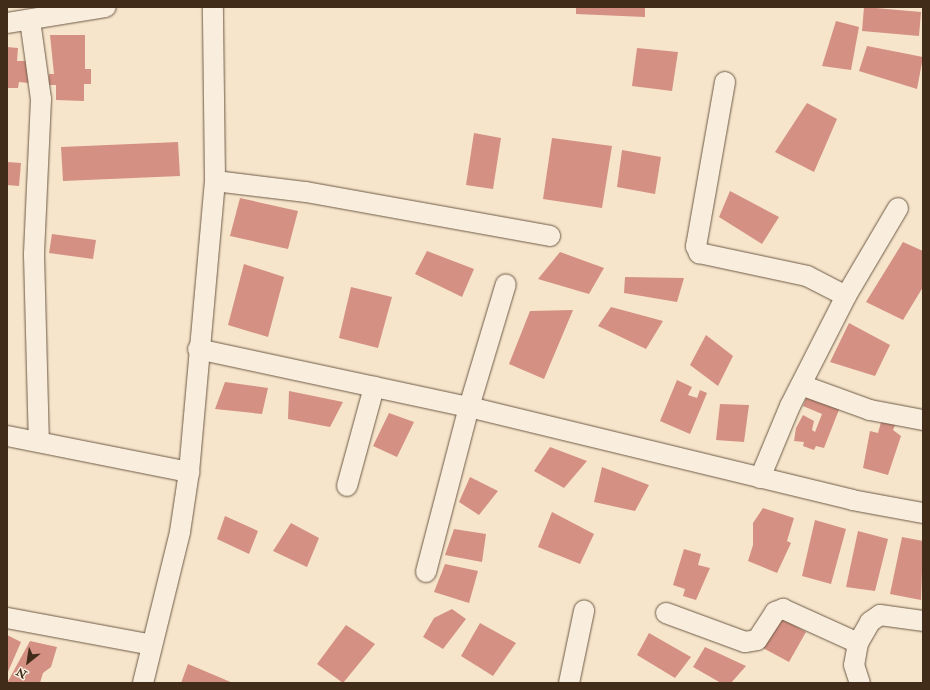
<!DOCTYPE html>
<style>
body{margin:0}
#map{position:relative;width:930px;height:690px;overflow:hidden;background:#f6e5cb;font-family:"IM FELL Double Pica",serif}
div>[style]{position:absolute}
.building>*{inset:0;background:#d49082}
.roads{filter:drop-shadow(0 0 1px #6e5a46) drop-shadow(0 0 1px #6e5a46)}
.minor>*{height:20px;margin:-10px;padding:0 10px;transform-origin:10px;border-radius:10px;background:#f9eedd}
span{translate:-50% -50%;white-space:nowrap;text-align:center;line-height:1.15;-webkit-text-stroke:3px #f9eedd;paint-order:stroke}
.frame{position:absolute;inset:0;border:8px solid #412b19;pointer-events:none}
.north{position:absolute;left:8px;top:642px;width:40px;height:40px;-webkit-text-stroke:3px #f9eedd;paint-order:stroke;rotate:210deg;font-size:11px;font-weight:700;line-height:16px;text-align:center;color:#412b19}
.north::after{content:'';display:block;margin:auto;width:14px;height:18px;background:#412b19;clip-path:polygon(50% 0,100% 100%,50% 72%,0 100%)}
</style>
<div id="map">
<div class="building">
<div style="clip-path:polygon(576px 7px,645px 7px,645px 17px,576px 14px)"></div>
<div style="clip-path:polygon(864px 7px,921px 12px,919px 36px,862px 31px)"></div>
<div style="clip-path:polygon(836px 21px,859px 27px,851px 70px,822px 66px)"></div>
<div style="clip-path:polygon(50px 35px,85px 35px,85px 69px,91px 69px,91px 84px,84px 84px,84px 101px,56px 100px,56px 85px,49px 85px,49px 74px,54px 74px)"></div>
<div style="clip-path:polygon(867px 46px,923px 57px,917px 89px,859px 71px)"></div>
<div style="clip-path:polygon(7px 47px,18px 48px,17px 61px,30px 61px,29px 83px,19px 82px,18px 88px,7px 88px)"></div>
<div style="clip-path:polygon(637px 48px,678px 52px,672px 91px,632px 86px)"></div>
<div style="clip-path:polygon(807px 103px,837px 119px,814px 172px,775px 152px)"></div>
<div style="clip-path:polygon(474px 133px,501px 138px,493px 189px,466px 185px)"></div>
<div style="clip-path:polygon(552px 138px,612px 146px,602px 208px,543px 199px)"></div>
<div style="clip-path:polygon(178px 142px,180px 176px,63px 181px,61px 147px)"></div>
<div style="clip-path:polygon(622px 150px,661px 157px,655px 194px,617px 187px)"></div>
<div style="clip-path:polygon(7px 162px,21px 163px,19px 186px,7px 185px)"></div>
<div style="clip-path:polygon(730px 191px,779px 217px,762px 244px,719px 217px)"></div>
<div style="clip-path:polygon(240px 198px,298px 211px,288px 249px,230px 236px)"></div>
<div style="clip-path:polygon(52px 234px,96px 240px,93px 259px,49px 253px)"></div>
<div style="clip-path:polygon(903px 242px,923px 251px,923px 287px,903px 320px,866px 302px)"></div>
<div style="clip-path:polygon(427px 251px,474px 269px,462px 297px,415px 274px)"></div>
<div style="clip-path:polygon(560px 252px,604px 268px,589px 294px,538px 279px)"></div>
<div style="clip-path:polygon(244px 264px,284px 277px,268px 337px,228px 325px)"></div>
<div style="clip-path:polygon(625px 277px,684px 278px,677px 302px,624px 293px)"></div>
<div style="clip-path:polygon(351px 287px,392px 297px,378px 348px,339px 338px)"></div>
<div style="clip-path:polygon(611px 307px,663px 321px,646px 349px,598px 326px)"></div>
<div style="clip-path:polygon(573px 310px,544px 379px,509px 364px,530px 311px)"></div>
<div style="clip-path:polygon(849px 323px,890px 345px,875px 376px,830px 362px)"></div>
<div style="clip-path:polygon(706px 335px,733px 356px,718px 386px,690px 365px)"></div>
<div style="clip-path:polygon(677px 380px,692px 387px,688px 395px,697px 398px,700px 390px,707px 393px,690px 434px,660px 421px)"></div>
<div style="clip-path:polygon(225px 382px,268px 388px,262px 414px,215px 409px)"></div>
<div style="clip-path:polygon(289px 391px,343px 402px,330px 427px,288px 419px)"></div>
<div style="clip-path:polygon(809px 392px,842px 402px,824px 448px,816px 446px,814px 450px,803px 446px,804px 442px,794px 441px,796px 428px,803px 415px,814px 421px,812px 430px,815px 432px,822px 414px,803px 406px)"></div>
<div style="clip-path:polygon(720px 404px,749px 405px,744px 442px,716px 440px)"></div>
<div style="clip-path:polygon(389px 413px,414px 422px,397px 457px,373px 446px)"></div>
<div style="clip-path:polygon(883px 415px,897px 421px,893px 430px,901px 436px,888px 475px,863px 468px,870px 431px,878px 433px)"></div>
<div style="clip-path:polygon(550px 447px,587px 461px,564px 488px,534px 471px)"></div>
<div style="clip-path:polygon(602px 467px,649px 485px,635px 511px,594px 502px)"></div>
<div style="clip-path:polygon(470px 477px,498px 491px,479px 515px,459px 502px)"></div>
<div style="clip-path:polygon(763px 508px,794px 518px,787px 541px,791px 543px,777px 573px,748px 561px,753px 545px,753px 523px)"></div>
<div style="clip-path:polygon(552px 512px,594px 534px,580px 564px,538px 547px)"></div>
<div style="clip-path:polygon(225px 516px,258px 531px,249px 554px,217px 539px)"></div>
<div style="clip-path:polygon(815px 520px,846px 529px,831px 584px,802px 576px)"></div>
<div style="clip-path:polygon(291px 523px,319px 538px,307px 567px,273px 551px)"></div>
<div style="clip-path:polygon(454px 529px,486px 534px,482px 562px,445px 555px)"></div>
<div style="clip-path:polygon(858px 531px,888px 539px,875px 591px,846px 587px)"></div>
<div style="clip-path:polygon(902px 537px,923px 541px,921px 600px,890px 594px)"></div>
<div style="clip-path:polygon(684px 549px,701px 554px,698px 565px,710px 568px,696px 600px,683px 596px,685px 589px,673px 585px)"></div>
<div style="clip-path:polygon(445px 564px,478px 571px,469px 603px,434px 592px)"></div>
<div style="clip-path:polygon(452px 609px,466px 619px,443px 649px,423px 637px,434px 618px)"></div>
<div style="clip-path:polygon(776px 615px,806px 632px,789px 662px,759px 646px)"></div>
<div style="clip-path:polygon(480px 623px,516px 643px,493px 676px,461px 656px)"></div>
<div style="clip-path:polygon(346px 625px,375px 644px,343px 683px,317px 664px)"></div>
<div style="clip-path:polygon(649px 633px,691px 657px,675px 678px,637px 655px)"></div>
<div style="clip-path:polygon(7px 635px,21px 642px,7px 674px)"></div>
<div style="clip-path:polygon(30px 641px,57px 647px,51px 667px,43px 673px,40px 683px,7px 683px)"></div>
<div style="clip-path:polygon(705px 647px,746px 666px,731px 683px,721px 683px,693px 667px)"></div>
<div style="clip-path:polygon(188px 664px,233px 683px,181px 683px)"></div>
</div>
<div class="roads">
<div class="minor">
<div style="left:30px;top:20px;width:80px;rotate:82.1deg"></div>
<div style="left:41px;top:99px;width:156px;rotate:92.6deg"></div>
<div style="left:34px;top:255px;width:187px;rotate:88.5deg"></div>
<div style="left:7px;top:23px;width:100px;rotate:-9.2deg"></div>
<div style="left:725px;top:82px;width:167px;rotate:100deg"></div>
<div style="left:696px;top:246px;width:8px;rotate:67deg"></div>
<div style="left:699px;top:253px;width:110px;rotate:12deg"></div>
<div style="left:807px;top:276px;width:44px;rotate:27.1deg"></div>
<div style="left:215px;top:181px;width:92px;rotate:6.9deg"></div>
<div style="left:306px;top:192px;width:248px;rotate:10.2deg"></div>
<div style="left:198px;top:349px;width:277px;rotate:12.1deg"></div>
<div style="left:469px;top:407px;width:394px;rotate:13.6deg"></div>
<div style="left:852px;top:500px;width:72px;rotate:10.4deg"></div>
<div style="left:801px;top:385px;width:73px;rotate:19.9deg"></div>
<div style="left:870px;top:410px;width:54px;rotate:10.7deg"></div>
<div style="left:7px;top:436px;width:186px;rotate:11.2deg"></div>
<div style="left:760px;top:478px;width:78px;rotate:-67.4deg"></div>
<div style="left:790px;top:406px;width:123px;rotate:-63deg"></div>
<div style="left:846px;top:296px;width:102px;rotate:-59.4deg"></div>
<div style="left:347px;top:486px;width:103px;rotate:-74.7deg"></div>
<div style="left:426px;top:572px;width:171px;rotate:-75.4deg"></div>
<div style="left:469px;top:407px;width:128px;rotate:-73.3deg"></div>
<div style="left:666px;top:613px;width:84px;rotate:20.2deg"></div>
<div style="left:745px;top:642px;width:12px;rotate:-9deg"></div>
<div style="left:757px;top:640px;width:33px;rotate:-57deg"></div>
<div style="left:775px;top:612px;width:9px;rotate:-21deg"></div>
<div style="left:783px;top:609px;width:82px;rotate:24.4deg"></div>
<div style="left:858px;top:643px;width:24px;rotate:-60deg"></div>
<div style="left:870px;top:622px;width:12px;rotate:-35deg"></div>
<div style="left:880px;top:615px;width:43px;rotate:7.9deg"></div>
<div style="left:7px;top:618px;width:147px;rotate:10.5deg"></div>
<div style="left:858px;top:643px;width:22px;rotate:100deg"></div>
<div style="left:854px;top:665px;width:19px;rotate:72deg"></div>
<div style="left:143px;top:683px;width:155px;rotate:-76.2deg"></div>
<div style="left:180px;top:532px;width:61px;rotate:-81.5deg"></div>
<div style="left:189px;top:472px;width:292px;rotate:-84.9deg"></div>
<div style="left:215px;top:181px;width:174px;rotate:-90.7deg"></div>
<div style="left:569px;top:683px;width:74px;rotate:-78.2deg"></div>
</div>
</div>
<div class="frame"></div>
<div class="north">N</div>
</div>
